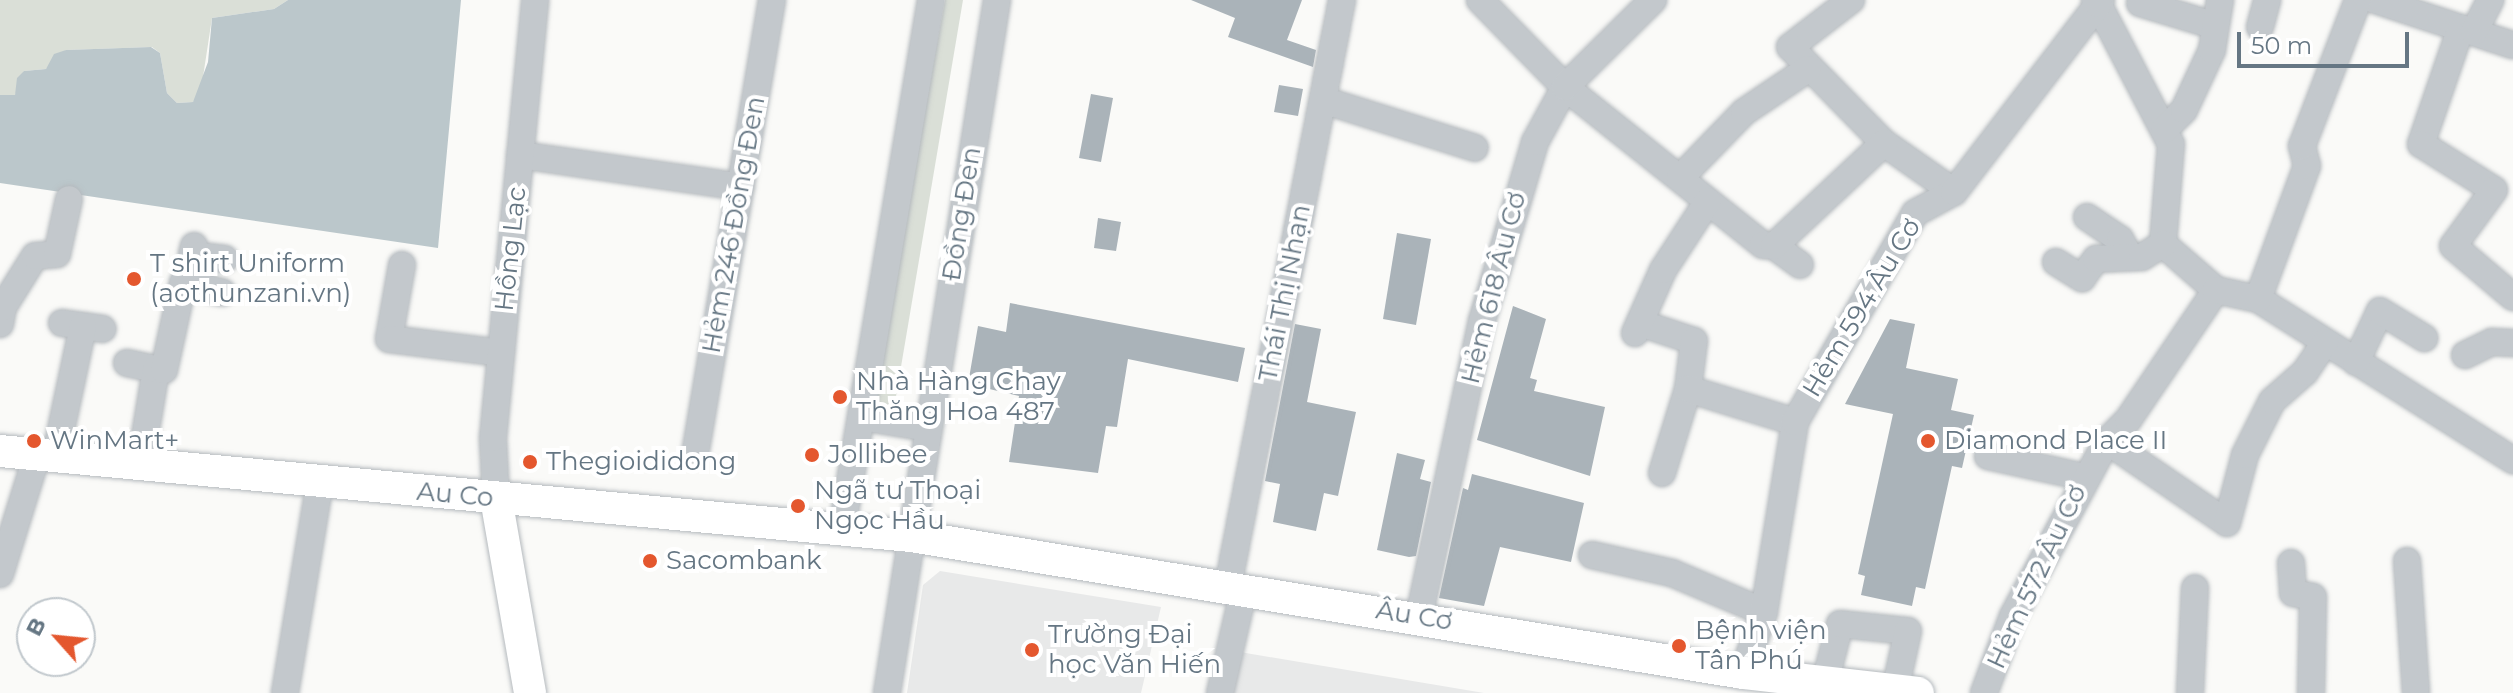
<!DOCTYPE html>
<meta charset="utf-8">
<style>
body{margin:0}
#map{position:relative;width:2513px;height:693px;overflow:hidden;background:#fafaf8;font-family:Montserrat,sans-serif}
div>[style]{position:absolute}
.built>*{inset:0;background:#e8e9e9}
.green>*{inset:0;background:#dadfd7}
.water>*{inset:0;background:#bbc7cb}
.building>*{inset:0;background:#aab3b9}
.roads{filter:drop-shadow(0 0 2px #b5babe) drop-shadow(0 0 2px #b5babe)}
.minor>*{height:26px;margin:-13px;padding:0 13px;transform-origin:13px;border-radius:13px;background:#c3c8cc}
.major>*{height:32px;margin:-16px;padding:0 16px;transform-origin:16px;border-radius:16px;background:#fff}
.dots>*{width:22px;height:22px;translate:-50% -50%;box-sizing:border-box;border:4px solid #fff;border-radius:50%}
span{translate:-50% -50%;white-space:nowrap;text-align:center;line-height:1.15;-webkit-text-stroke:8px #fff;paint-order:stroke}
.street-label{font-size:26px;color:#657683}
.poi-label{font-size:26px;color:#657683}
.left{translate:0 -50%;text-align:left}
.north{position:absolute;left:16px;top:597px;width:80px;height:80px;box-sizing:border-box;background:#fff;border:2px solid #c1c8cd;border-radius:50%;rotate:297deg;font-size:22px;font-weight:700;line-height:32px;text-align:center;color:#657683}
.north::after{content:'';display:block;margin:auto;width:28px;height:36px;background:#e4572e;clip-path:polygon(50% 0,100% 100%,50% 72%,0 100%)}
.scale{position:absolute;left:2237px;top:32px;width:172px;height:36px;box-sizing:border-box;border:4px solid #657683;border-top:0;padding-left:10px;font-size:24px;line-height:28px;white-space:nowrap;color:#657683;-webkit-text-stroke:6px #fff;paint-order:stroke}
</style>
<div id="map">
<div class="built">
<div style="clip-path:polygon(940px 571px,1161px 607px,1141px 693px,907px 693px,923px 585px)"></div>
<div style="clip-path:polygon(1240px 652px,1484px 693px,1230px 693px)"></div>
</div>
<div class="green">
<div style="clip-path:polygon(0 0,288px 0,274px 9px,212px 18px,201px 90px,193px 102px,177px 103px,167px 93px,160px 53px,152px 47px,66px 50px,46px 69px,24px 71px,15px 95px,0 95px)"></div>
<div style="clip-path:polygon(945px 0,963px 0,892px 420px,870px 415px)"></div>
</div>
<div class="water">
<div style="clip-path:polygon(288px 0,461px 0,438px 248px,0 183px,0 95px,15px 95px,17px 78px,24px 71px,46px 69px,54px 54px,66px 50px,151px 47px,160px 53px,167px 93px,177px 103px,193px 102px,208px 62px,212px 18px,274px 9px)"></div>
</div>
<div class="building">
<div style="clip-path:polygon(1191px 0,1302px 0,1287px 40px,1316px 50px,1313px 67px,1228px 37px,1235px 18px)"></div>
<div style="clip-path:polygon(1279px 85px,1303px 89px,1298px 116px,1274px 112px)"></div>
<div style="clip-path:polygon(1091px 94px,1113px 98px,1101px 162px,1079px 158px)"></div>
<div style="clip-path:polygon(1098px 218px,1121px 222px,1116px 251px,1094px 248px)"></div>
<div style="clip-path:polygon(1397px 233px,1431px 239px,1416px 325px,1383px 319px)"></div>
<div style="clip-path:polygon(1010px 303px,1245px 348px,1238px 382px,1128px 359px,1117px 427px,1106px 426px,1098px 473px,1009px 462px,1019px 396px,968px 384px,978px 326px,1006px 332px)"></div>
<div style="clip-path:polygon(1513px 306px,1546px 319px,1530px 378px,1537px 380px,1534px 391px,1605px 407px,1590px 476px,1477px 440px)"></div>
<div style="clip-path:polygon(1890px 319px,1915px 324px,1906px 368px,1958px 379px,1951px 410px,1974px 415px,1962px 468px,1952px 466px,1925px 589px,1916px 587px,1912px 606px,1861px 595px,1865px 576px,1858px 574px,1893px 414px,1845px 404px)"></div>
<div style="clip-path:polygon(1295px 324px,1321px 329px,1307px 402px,1356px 412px,1338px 496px,1324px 493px,1316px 531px,1273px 522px,1280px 484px,1265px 481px)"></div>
<div style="clip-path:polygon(1397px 453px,1425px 460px,1420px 479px,1431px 482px,1416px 556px,1409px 557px,1377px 550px)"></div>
<div style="clip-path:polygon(1472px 474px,1584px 503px,1571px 562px,1500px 547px,1484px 606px,1439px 598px,1463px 488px,1468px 490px)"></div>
</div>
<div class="roads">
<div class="minor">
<div style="left:1480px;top:0;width:122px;rotate:45.7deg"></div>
<div style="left:1565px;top:87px;width:253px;rotate:38.6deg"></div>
<div style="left:1763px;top:245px;width:11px;rotate:5deg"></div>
<div style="left:1774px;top:246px;width:32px;rotate:36deg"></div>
<div style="left:1851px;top:0;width:77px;rotate:142.4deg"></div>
<div style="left:1790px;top:47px;width:134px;rotate:45.6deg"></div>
<div style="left:1884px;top:143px;width:85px;rotate:35deg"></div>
<div style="left:2101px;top:0;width:5px;rotate:127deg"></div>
<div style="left:2098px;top:4px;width:158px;rotate:62.5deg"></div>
<div style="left:2171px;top:144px;width:100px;rotate:94.6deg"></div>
<div style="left:2163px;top:244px;width:70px;rotate:41deg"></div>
<div style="left:2375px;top:0;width:145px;rotate:18.1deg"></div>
<div style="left:2140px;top:3px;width:76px;rotate:16.8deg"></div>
<div style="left:2260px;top:27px;width:28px;rotate:-75deg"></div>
<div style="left:2461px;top:28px;width:123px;rotate:109deg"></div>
<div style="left:2421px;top:144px;width:86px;rotate:32.2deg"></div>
<div style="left:2494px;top:190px;width:69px;rotate:126.2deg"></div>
<div style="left:2453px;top:246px;width:79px;rotate:40.4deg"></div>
<div style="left:2474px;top:32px;width:36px;rotate:-63deg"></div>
<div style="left:1323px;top:100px;width:159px;rotate:17.5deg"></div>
<div style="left:2164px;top:130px;width:28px;rotate:-45deg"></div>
<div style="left:2184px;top:110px;width:66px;rotate:-65deg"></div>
<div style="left:2212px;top:50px;width:51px;rotate:-80.9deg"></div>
<div style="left:520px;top:155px;width:223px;rotate:8.2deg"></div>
<div style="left:1680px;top:178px;width:92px;rotate:-45.9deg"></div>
<div style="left:1744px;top:112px;width:77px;rotate:-33.9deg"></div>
<div style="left:2087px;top:217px;width:40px;rotate:34deg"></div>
<div style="left:2120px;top:239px;width:18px;rotate:61deg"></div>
<div style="left:194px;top:246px;width:9px;rotate:103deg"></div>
<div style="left:192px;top:255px;width:33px;rotate:7deg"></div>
<div style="left:1774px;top:246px;width:151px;rotate:-43.1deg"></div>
<div style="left:2056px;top:262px;width:31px;rotate:32deg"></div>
<div style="left:2082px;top:278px;width:24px;rotate:-54deg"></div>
<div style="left:2096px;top:259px;width:46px;rotate:-2.5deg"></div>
<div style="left:2142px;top:257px;width:25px;rotate:-32deg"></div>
<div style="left:402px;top:265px;width:75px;rotate:100deg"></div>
<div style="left:389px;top:339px;width:113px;rotate:7.1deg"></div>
<div style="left:195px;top:286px;width:28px;rotate:13deg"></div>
<div style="left:2258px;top:299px;width:302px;rotate:32.3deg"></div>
<div style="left:62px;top:323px;width:41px;rotate:8.3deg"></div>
<div style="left:1640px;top:323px;width:57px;rotate:18.4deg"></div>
<div style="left:1694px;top:341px;width:48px;rotate:97.1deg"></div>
<div style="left:0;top:324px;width:17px;rotate:-80deg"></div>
<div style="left:3px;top:307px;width:60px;rotate:-57.9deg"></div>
<div style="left:35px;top:256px;width:22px;rotate:-5deg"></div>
<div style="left:57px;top:254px;width:56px;rotate:-77.7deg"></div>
<div style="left:1635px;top:333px;width:69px;rotate:-66deg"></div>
<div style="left:1663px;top:270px;width:82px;rotate:-56.9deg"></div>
<div style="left:2465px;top:355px;width:30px;rotate:-26deg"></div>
<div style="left:2492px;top:342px;width:21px;rotate:3deg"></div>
<div style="left:2356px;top:362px;width:56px;rotate:-64.8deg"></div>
<div style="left:2380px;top:311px;width:52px;rotate:31.5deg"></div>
<div style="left:127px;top:363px;width:30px;rotate:12deg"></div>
<div style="left:861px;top:417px;width:68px;rotate:9.3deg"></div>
<div style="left:2107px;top:441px;width:145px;rotate:34.3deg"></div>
<div style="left:2227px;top:523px;width:70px;rotate:-75.2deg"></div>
<div style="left:2245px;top:455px;width:60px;rotate:-63.4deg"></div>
<div style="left:2272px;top:401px;width:44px;rotate:-41.3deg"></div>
<div style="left:2305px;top:372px;width:36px;rotate:-56deg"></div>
<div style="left:696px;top:449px;width:455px;rotate:-80.4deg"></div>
<div style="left:1988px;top:456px;width:98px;rotate:12.3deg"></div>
<div style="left:55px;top:458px;width:135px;rotate:-78deg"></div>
<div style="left:140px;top:466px;width:98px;rotate:-80.6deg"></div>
<div style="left:156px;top:369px;width:8px;rotate:7deg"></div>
<div style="left:164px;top:370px;width:89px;rotate:-77.7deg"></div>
<div style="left:183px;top:283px;width:12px;rotate:14deg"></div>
<div style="left:195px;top:286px;width:31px;rotate:-79deg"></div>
<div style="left:1662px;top:473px;width:88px;rotate:-72.8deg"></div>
<div style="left:1688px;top:389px;width:112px;rotate:17.1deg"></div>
<div style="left:496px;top:498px;width:60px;rotate:-92.9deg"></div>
<div style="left:493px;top:438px;width:440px;rotate:-84.5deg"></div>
<div style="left:842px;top:529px;width:536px;rotate:-80.45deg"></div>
<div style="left:1592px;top:555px;width:82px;rotate:12.7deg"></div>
<div style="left:1672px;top:573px;width:100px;rotate:23deg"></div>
<div style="left:2407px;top:561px;width:132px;rotate:86.1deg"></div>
<div style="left:2291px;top:563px;width:30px;rotate:86deg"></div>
<div style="left:2293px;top:593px;width:20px;rotate:11deg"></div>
<div style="left:2313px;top:597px;width:96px;rotate:91.2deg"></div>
<div style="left:0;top:574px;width:125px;rotate:-72.7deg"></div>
<div style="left:1228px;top:586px;width:597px;rotate:-78.99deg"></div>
<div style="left:1419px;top:617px;width:303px;rotate:-78deg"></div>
<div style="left:1482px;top:321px;width:187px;rotate:-73.5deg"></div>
<div style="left:1535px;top:142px;width:63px;rotate:-61.4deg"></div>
<div style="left:1565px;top:87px;width:124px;rotate:-44.7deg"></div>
<div style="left:1743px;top:673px;width:65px;rotate:-71deg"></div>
<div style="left:1764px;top:612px;width:193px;rotate:-80.7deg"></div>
<div style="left:1795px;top:422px;width:241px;rotate:-60.1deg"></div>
<div style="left:1915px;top:213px;width:44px;rotate:-28.3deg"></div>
<div style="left:1954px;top:192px;width:237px;rotate:-52.5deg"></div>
<div style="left:2098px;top:4px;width:5px;rotate:-127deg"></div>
<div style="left:1825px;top:682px;width:60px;rotate:-75.5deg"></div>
<div style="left:1840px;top:624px;width:68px;rotate:5.9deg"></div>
<div style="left:1908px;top:631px;width:60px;rotate:102.4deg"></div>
<div style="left:285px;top:693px;width:214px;rotate:-80.6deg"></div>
<div style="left:887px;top:693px;width:702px;rotate:-80.98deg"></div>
<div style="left:1220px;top:693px;width:107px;rotate:-77deg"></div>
<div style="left:1984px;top:693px;width:82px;rotate:-69.4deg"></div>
<div style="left:2013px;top:616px;width:199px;rotate:-61.8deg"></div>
<div style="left:2107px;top:441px;width:30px;rotate:-45deg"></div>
<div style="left:2128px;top:420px;width:157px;rotate:-55.9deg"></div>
<div style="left:2216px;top:290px;width:43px;rotate:12.1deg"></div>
<div style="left:2258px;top:299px;width:142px;rotate:-69.8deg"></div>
<div style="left:2307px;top:166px;width:21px;rotate:-104deg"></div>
<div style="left:2302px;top:146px;width:156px;rotate:-69deg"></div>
<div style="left:2190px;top:693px;width:105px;rotate:-87.3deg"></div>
</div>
<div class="major">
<div style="left:0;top:451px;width:915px;rotate:5.33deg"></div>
<div style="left:911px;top:536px;width:843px;rotate:9.35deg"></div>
<div style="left:1743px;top:673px;width:176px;rotate:6.5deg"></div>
<div style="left:496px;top:498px;width:198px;rotate:80.1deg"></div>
</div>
</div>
<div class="dots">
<div style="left:134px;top:279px;background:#e4572e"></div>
<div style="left:840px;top:397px;background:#e4572e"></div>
<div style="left:34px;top:441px;background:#e4572e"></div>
<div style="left:1928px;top:441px;background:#e4572e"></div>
<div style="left:812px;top:455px;background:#e4572e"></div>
<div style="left:530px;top:462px;background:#e4572e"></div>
<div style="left:798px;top:506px;background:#e4572e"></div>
<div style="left:650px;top:561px;background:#e4572e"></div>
<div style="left:1679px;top:646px;background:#e4572e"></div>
<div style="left:1032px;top:650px;background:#e4572e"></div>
</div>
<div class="street-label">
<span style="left:962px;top:214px;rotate:-81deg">Đồng Đen</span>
<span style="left:734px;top:225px;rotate:-80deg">Hẻm 246 Đồng Đen</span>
<span style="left:511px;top:249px;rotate:-84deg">Hồng Lạc</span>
<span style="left:1494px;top:288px;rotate:-76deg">Hẻm 618 Âu Cơ</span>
<span style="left:1285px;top:293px;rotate:-79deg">Thái Thị Nhạn</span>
<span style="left:1862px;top:308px;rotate:-59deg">Hẻm 594 Âu Cơ</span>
<span style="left:455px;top:495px;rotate:5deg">Au Co</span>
<span style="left:2037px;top:577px;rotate:-65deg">Hẻm 572 Âu Cơ</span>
<span style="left:1414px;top:616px;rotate:9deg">Âu Cơ</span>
</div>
<div class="poi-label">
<span class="left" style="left:150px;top:279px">T shirt Uniform<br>(aothunzani.vn)</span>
<span class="left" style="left:856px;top:397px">Nhà Hàng Chay<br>Thăng Hoa 487</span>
<span class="left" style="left:50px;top:441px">WinMart+</span>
<span class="left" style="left:1944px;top:441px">Diamond Place II</span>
<span class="left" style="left:828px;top:455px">Jollibee</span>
<span class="left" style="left:546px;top:462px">Thegioididong</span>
<span class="left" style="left:814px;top:506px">Ngã tư Thoại<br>Ngọc Hầu</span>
<span class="left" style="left:666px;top:561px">Sacombank</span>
<span class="left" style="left:1695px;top:646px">Bệnh viện<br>Tân Phú</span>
<span class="left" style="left:1048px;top:650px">Trường Đại<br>học Văn Hiến</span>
</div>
<div class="north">B</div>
<div class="scale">50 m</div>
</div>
